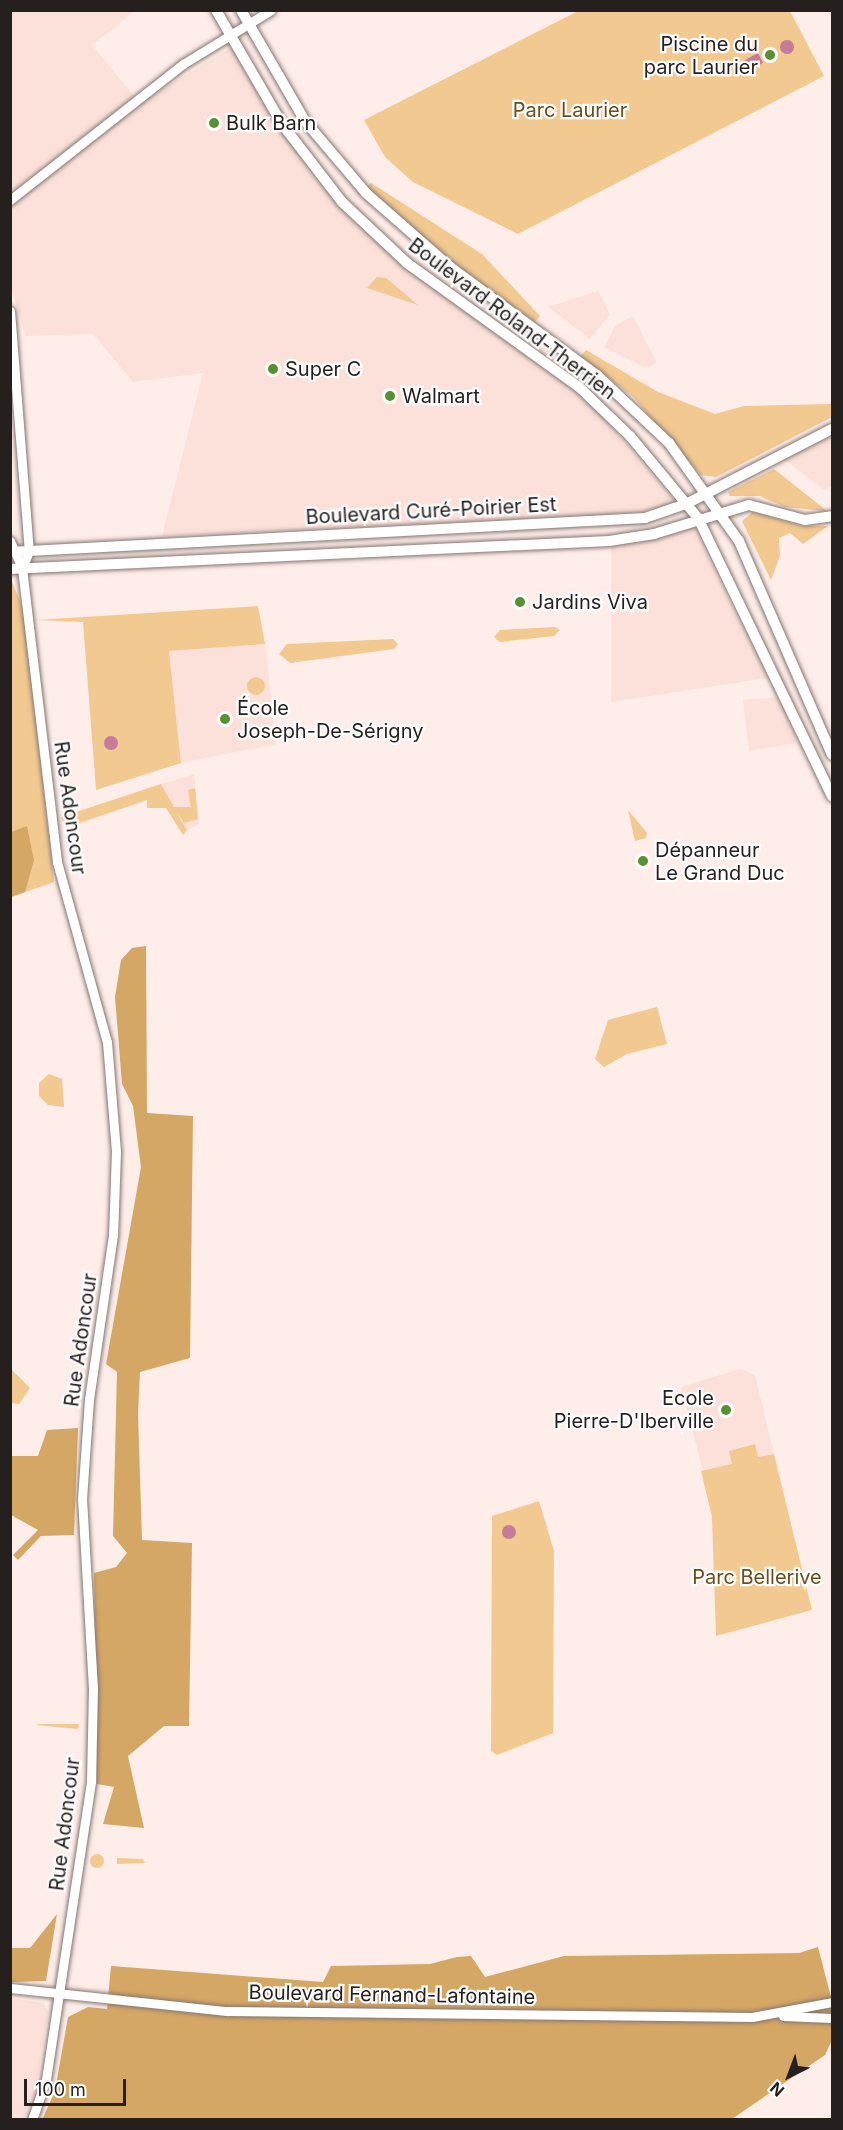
<!DOCTYPE html>
<meta charset="utf-8">
<style>
body{margin:0}
#map{position:relative;width:843px;height:2130px;overflow:hidden;background:#ffede9;font-family:Inter,sans-serif}
div>[style]{position:absolute}
.built>*{inset:0;background:#fbe1da}
.green>*{inset:0;background:#f2c991}
.round{border-radius:50%}
.forest>*{inset:0;background:#d5a765}
.water>*{inset:0;background:#c67b99}
.roads{filter:drop-shadow(0 0 2px #857672) drop-shadow(0 0 2px #857672)}
.tertiary>*{height:9px;margin:-4.5px;padding:0 4.5px;transform-origin:4.5px;border-radius:4.5px;background:#fff}
.secondary>*{height:10px;margin:-5px;padding:0 5px;transform-origin:5px;border-radius:5px;background:#fff}
.dots>*{width:16px;height:16px;translate:-50% -50%;box-sizing:border-box;border:3px solid #fff;border-radius:50%}
span{translate:-50% -50%;white-space:nowrap;text-align:center;line-height:1.15;-webkit-text-stroke:4.5px #fff;paint-order:stroke}
.poi-label{font-size:20px;color:#251f1e}
.right{translate:-100% -50%;text-align:right}
.left{translate:0 -50%;text-align:left}
.park-label{font-size:20px;color:#6e4d1c}
.street-label{font-size:20px;color:#251f1e}
.frame{position:absolute;inset:0;border:12px solid #251f1e;pointer-events:none}
.north{position:absolute;left:759px;top:2046px;width:60px;height:60px;-webkit-text-stroke:4px #fff;paint-order:stroke;rotate:222deg;font-size:16px;font-weight:700;line-height:24px;text-align:center;color:#251f1e}
.north::after{content:'';display:block;margin:auto;width:21px;height:27px;background:#251f1e;clip-path:polygon(50% 0,100% 100%,50% 72%,0 100%)}
.scale{position:absolute;left:24px;top:2079px;width:102px;height:27px;box-sizing:border-box;border:3px solid #251f1e;border-top:0;padding-left:8px;font-size:18px;line-height:21px;white-space:nowrap;color:#251f1e;-webkit-text-stroke:4px #fff;paint-order:stroke}
</style>
<div id="map">
<div class="built">
<div style="clip-path:polygon(10px 11px,135px 11px,92px 45px,140px 103px,232px 47px,311px 174px,357px 224px,424px 281px,577px 393px,608px 422px,674px 500px,651px 513px,162px 536px,203px 373px,133px 382px,93px 334px,26px 336px,10px 286px)"></div>
<div style="clip-path:polygon(598px 291px,610px 314px,590px 339px,548px 307px)"></div>
<div style="clip-path:polygon(633px 316px,657px 363px,646px 368px,604px 347px,615px 326px)"></div>
<div style="clip-path:polygon(832px 434px,832px 486px,824px 490px,784px 459px)"></div>
<div style="clip-path:polygon(692px 525px,768px 678px,611px 702px,611px 546px,680px 533px)"></div>
<div style="clip-path:polygon(265px 644px,276px 744px,181px 763px,169px 651px)"></div>
<div style="clip-path:polygon(779px 697px,798px 743px,749px 751px,743px 700px)"></div>
<div style="clip-path:polygon(194px 774px,199px 824px,187px 830px,161px 784px)"></div>
<div style="clip-path:polygon(740px 1369px,755px 1375px,774px 1454px,703px 1471px,681px 1387px)"></div>
<div style="clip-path:polygon(11px 1998px,44px 2003px,48px 2013px,36px 2089px,23px 2119px,11px 2119px)"></div>
</div>
<div class="green">
<div style="clip-path:polygon(578px 11px,790px 11px,824px 76px,518px 234px,413px 182px,385px 157px,364px 120px)"></div>
<div style="clip-path:polygon(371px 183px,482px 254px,540px 316px,535px 322px,461px 270px,365px 189px)"></div>
<div style="clip-path:polygon(377px 277px,386px 278px,418px 305px,367px 288px)"></div>
<div style="clip-path:polygon(586px 350px,658px 392px,715px 414px,744px 406px,832px 404px,832px 417px,716px 477px,701px 475px,633px 397px,581px 356px)"></div>
<div style="clip-path:polygon(774px 469px,827px 511px,785px 507px,760px 496px,730px 496px,728px 492px)"></div>
<div style="clip-path:polygon(753px 512px,803px 526px,828px 526px,803px 544px,790px 533px,779px 538px,780px 556px,771px 580px,742px 521px)"></div>
<div style="clip-path:polygon(10px 577px,24px 611px,54px 882px,11px 897px)"></div>
<div style="clip-path:polygon(258px 606px,265px 644px,169px 651px,181px 763px,96px 790px,83px 622px,36px 620px)"></div>
<div style="clip-path:polygon(555px 627px,560px 630px,554px 636px,500px 642px,494px 637px,500px 630px)"></div>
<div style="clip-path:polygon(393px 639px,398px 644px,394px 649px,290px 663px,279px 654px,287px 644px)"></div>
<div class="round" style="left:247px;top:677px;width:18px;height:18px"></div>
<div style="clip-path:polygon(161px 784px,174px 807px,191px 807px,188px 790px,195px 788px,198px 819px,184px 823px,176px 812px,187px 830px,183px 835px,166px 808px,147px 808px,147px 800px,65px 828px,61px 817px)"></div>
<div style="clip-path:polygon(628px 810px,647px 833px,646px 838px,635px 841px)"></div>
<div style="clip-path:polygon(657px 1007px,667px 1044px,627px 1054px,604px 1067px,595px 1059px,608px 1020px)"></div>
<div style="clip-path:polygon(49px 1074px,62px 1079px,64px 1107px,48px 1105px,39px 1096px,39px 1083px)"></div>
<div style="clip-path:polygon(11px 1369px,30px 1388px,19px 1404px,11px 1403px)"></div>
<div style="clip-path:polygon(755px 1444px,758px 1457px,774px 1454px,812px 1610px,716px 1636px,712px 1517px,701px 1471px,732px 1464px,729px 1451px)"></div>
<div style="clip-path:polygon(539px 1501px,554px 1551px,553px 1733px,497px 1755px,491px 1751px,492px 1516px)"></div>
<div style="clip-path:polygon(79px 1724px,78px 1729px,36px 1725px,39px 1724px)"></div>
<div class="round" style="left:90px;top:1854px;width:14px;height:14px"></div>
<div style="clip-path:polygon(117px 1858px,143px 1859px,145px 1863px,117px 1864px)"></div>
</div>
<div class="forest">
<div style="clip-path:polygon(27px 826px,34px 860px,25px 892px,11px 897px,11px 832px)"></div>
<div style="clip-path:polygon(146px 946px,147px 1113px,193px 1116px,190px 1358px,140px 1372px,138px 1414px,142px 1540px,192px 1543px,189px 1726px,164px 1726px,128px 1756px,144px 1828px,103px 1824px,114px 1787px,97px 1784px,94px 1573px,116px 1567px,127px 1553px,113px 1536px,117px 1372px,106px 1364px,141px 1167px,133px 1106px,122px 1084px,115px 997px,121px 960px,132px 948px)"></div>
<div style="clip-path:polygon(78px 1428px,74px 1535px,41px 1536px,18px 1560px,13px 1555px,38px 1530px,11px 1515px,11px 1456px,38px 1456px,47px 1430px)"></div>
<div style="clip-path:polygon(57px 1914px,46px 1981px,11px 1982px,11px 1948px,30px 1948px)"></div>
<div style="clip-path:polygon(818px 1947px,832px 2001px,832px 2040px,825px 2055px,732px 2119px,42px 2120px,55px 2091px,68px 2017px,88px 2007px,107px 2009px,111px 1966px,323px 1982px,331px 1966px,430px 1964px,457px 1957px,471px 1956px,485px 1977px,564px 1956px,799px 1953px)"></div>
</div>
<div class="water">
<div class="round" style="left:780px;top:40px;width:14px;height:14px"></div>
<div style="clip-path:polygon(758px 53px,763px 63px,740px 74px,736px 65px)"></div>
<div class="round" style="left:104px;top:736px;width:14px;height:14px"></div>
<div class="round" style="left:502px;top:1525px;width:14px;height:14px"></div>
</div>
<div class="roads">
<div class="tertiary">
<div style="left:10px;top:200px;width:220px;rotate:-38.2deg"></div>
<div style="left:183px;top:64px;width:103px;rotate:-31.5deg"></div>
<div style="left:10px;top:311px;width:241px;rotate:85.5deg"></div>
<div style="left:29px;top:551px;width:18px;rotate:112deg"></div>
<div style="left:10px;top:541px;width:30px;rotate:66deg"></div>
<div style="left:22px;top:568px;width:296px;rotate:83.2deg"></div>
<div style="left:57px;top:862px;width:187px;rotate:74.5deg"></div>
<div style="left:107px;top:1042px;width:109px;rotate:85.3deg"></div>
<div style="left:116px;top:1151px;width:84px;rotate:92deg"></div>
<div style="left:113px;top:1235px;width:166px;rotate:98.3deg"></div>
<div style="left:89px;top:1399px;width:99px;rotate:94deg"></div>
<div style="left:82px;top:1498px;width:189px;rotate:86.7deg"></div>
<div style="left:93px;top:1687px;width:95px;rotate:91.2deg"></div>
<div style="left:91px;top:1782px;width:300px;rotate:98.6deg"></div>
<div style="left:46px;top:2079px;width:43px;rotate:108.9deg"></div>
<div style="left:10px;top:1988px;width:218px;rotate:6.1deg"></div>
<div style="left:227px;top:2011px;width:525px;rotate:0.65deg"></div>
<div style="left:752px;top:2017px;width:81px;rotate:-10.6deg"></div>
<div style="left:783px;top:2016px;width:49px;rotate:2.3deg"></div>
</div>
<div class="secondary">
<div style="left:216px;top:10px;width:132px;rotate:59.9deg"></div>
<div style="left:282px;top:124px;width:98px;rotate:52.4deg"></div>
<div style="left:342px;top:202px;width:89px;rotate:43.2deg"></div>
<div style="left:407px;top:263px;width:212px;rotate:35.8deg"></div>
<div style="left:579px;top:387px;width:71px;rotate:43.9deg"></div>
<div style="left:630px;top:436px;width:107px;rotate:50.3deg"></div>
<div style="left:698px;top:518px;width:309px;rotate:64.3deg"></div>
<div style="left:241px;top:10px;width:128px;rotate:60deg"></div>
<div style="left:305px;top:121px;width:94px;rotate:49.7deg"></div>
<div style="left:366px;top:193px;width:111px;rotate:41.3deg"></div>
<div style="left:449px;top:266px;width:184px;rotate:36.4deg"></div>
<div style="left:597px;top:375px;width:99px;rotate:43.4deg"></div>
<div style="left:669px;top:443px;width:120px;rotate:54.5deg"></div>
<div style="left:739px;top:541px;width:233px;rotate:66.5deg"></div>
<div style="left:10px;top:552px;width:636px;rotate:-3.06deg"></div>
<div style="left:645px;top:518px;width:43px;rotate:-18.9deg"></div>
<div style="left:686px;top:504px;width:164px;rotate:-27.2deg"></div>
<div style="left:10px;top:569px;width:600px;rotate:-2.68deg"></div>
<div style="left:609px;top:541px;width:46px;rotate:-8.8deg"></div>
<div style="left:654px;top:534px;width:99px;rotate:-17deg"></div>
<div style="left:749px;top:505px;width:58px;rotate:15deg"></div>
<div style="left:805px;top:520px;width:27px;rotate:-8deg"></div>
</div>
</div>
<div class="dots">
<div style="left:770px;top:55px;background:#569231"></div>
<div style="left:214px;top:123px;background:#569231"></div>
<div style="left:273px;top:369px;background:#569231"></div>
<div style="left:390px;top:396px;background:#569231"></div>
<div style="left:520px;top:602px;background:#569231"></div>
<div style="left:225px;top:719px;background:#569231"></div>
<div style="left:643px;top:861px;background:#569231"></div>
<div style="left:726px;top:1410px;background:#569231"></div>
</div>
<div class="poi-label">
<span class="right" style="left:758px;top:56px">Piscine du<br>parc Laurier</span>
<span class="left" style="left:226px;top:123px">Bulk Barn</span>
<span class="left" style="left:285px;top:369px">Super C</span>
<span class="left" style="left:402px;top:396px">Walmart</span>
<span class="left" style="left:532px;top:602px">Jardins Viva</span>
<span class="left" style="left:237px;top:720px">École<br>Joseph-De-Sérigny</span>
<span class="left" style="left:655px;top:862px">Dépanneur<br>Le Grand Duc</span>
<span class="right" style="left:714px;top:1410px">Ecole<br>Pierre-D'Iberville</span>
</div>
<div class="park-label">
<span style="left:570px;top:110px">Parc Laurier</span>
<span style="left:757px;top:1577px">Parc Bellerive</span>
</div>
<div class="street-label">
<span style="left:512px;top:319px;rotate:37deg">Boulevard Roland-Therrien</span>
<span style="left:431px;top:511px;rotate:-3deg">Boulevard Curé-Poirier Est</span>
<span style="left:70px;top:808px;rotate:82deg">Rue Adoncour</span>
<span style="left:81px;top:1340px;rotate:-82deg">Rue Adoncour</span>
<span style="left:65px;top:1824px;rotate:-83deg">Rue Adoncour</span>
<span style="left:392px;top:1995px;rotate:1deg">Boulevard Fernand-Lafontaine</span>
</div>
<div class="frame"></div>
<div class="north">N</div>
<div class="scale">100 m</div>
</div>
